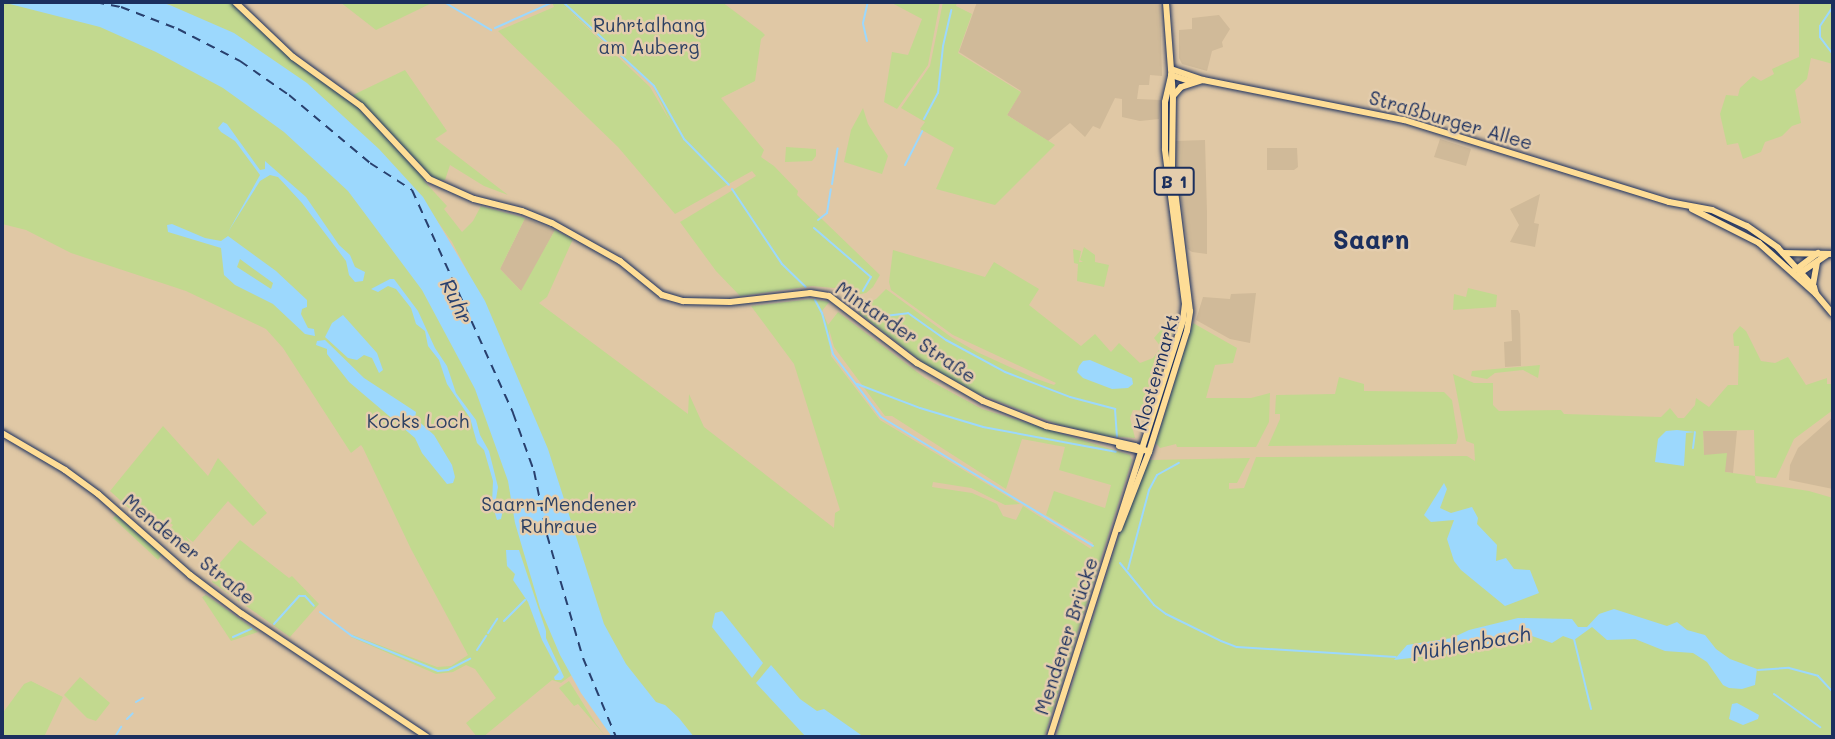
<!DOCTYPE html>
<meta charset="utf-8">
<style>
body{margin:0}
#map{position:relative;width:1835px;height:739px;overflow:hidden;background:#e0c8a5;font-family:Mali,sans-serif}
div>[style]{position:absolute}
.built>*{inset:0;background:#d0ba99}
.green>*{inset:0;background:#c2d98f}
.water>*{inset:0;background:#9cd8fd}
.stream>*{height:2px;margin:-1px;padding:0 1px;transform-origin:1px;border-radius:1px;background:#9cd8fd}
.ferry>*{height:2px;margin-top:-1px;transform-origin:0;background:repeating-linear-gradient(90deg,#28406e 0 9px,transparent 0 16px)}
.roads{filter:drop-shadow(0 0 2px #1b2f5e) drop-shadow(0 0 2px #1b2f5e)}
.major>*{height:6px;margin:-3px;padding:0 3px;transform-origin:3px;border-radius:3px;background:#fedd96}
span{translate:-50% -50%;white-space:nowrap;text-align:center;line-height:1.15;-webkit-text-stroke:5px #e4cdad;paint-order:stroke}
.shield-label span{padding:2px 5px;background:#e4cdad;border:2px solid;border-radius:5px;-webkit-text-stroke-width:0}
.shield-label{font-size:18px;color:#1b2f5e;font-weight:700}
.park-label{font-size:19px;color:#2c4063}
.street-label{font-size:19px;color:#1b2f5e}
.water-label{font-size:21px;color:#28406e;font-style:italic}
.district-label{font-size:26px;color:#1b2f5e;font-weight:700}
.frame{position:absolute;inset:0;border:4px solid #1b2f5e;pointer-events:none}
</style>
<div id="map">
<div class="built">
<div style="clip-path:polygon(977px 2px,1160px 2px,1162px 76px,1150px 75px,1149px 85px,1139px 85px,1137px 99px,1161px 100px,1159px 119px,1140px 121px,1122px 117px,1122px 99px,1115px 98px,1100px 129px,1093px 126px,1085px 137px,1070px 123px,1048px 141px,1007px 115px,1021px 91px,959px 52px)"></div>
<div style="clip-path:polygon(1219px 15px,1230px 29px,1222px 42px,1223px 47px,1212px 51px,1207px 71px,1182px 64px,1179px 58px,1179px 30px,1192px 29px,1192px 18px)"></div>
<div style="clip-path:polygon(1440px 139px,1471px 149px,1466px 166px,1434px 157px)"></div>
<div style="clip-path:polygon(1205px 140px,1207px 212px,1207px 254px,1192px 252px,1188px 249px,1176px 162px,1175px 141px)"></div>
<div style="clip-path:polygon(1267px 148px,1297px 148px,1298px 167px,1294px 170px,1267px 170px)"></div>
<div style="clip-path:polygon(1540px 194px,1534px 223px,1539px 224px,1535px 247px,1510px 242px,1519px 225px,1510px 209px)"></div>
<div style="clip-path:polygon(525px 218px,555px 230px,522px 292px,500px 269px)"></div>
<div style="clip-path:polygon(1256px 293px,1250px 343px,1230px 339px,1196px 320px,1203px 297px,1230px 299px,1231px 294px)"></div>
<div style="clip-path:polygon(1511px 310px,1518px 310px,1520px 314px,1521px 366px,1505px 367px,1504px 342px,1512px 341px)"></div>
<div style="clip-path:polygon(1833px 417px,1833px 489px,1789px 480px,1790px 465px,1798px 448px)"></div>
<div style="clip-path:polygon(1703px 431px,1737px 431px,1733px 473px,1725px 472px,1704px 455px)"></div>
</div>
<div class="green">
<div style="clip-path:polygon(evenodd,2px 2px,89px 2px,243px 70px,492px 318px,452px 242px,414px 188px,172px 6px,161px 2px,232px 2px,284px 51px,360px 108px,426px 178px,424px 181px,447px 206px,444px 209px,462px 232px,473px 221px,481px 206px,525px 218px,500px 269px,521px 291px,555px 230px,573px 239px,547px 297px,539px 303px,688px 414px,689px 394px,704px 427px,834px 528px,835px 513px,840px 510px,794px 364px,751px 306px,812px 299px,829px 302px,822px 311px,828px 325px,838px 312px,925px 378px,982px 409px,1130px 455px,1132px 460px,1044px 737px,656px 737px,593px 659px,561px 683px,552px 680px,483px 737px,477px 737px,466px 723px,496px 698px,475px 669px,466px 665px,453px 672px,436px 674px,351px 637px,353px 635px,437px 667px,451px 666px,468px 655px,411px 549px,363px 448px,361px 445px,351px 453px,283px 348px,266px 329px,186px 291px,71px 253px,26px 230px,2px 224px,2px 2px,829px 329px,834px 347px,885px 416px,892px 416px,1006px 489px,1022px 439px,1065px 447px,1059px 470px,1111px 485px,1105px 508px,1054px 491px,1046px 515px,1093px 543px,1091px 549px,1023px 506px,1016px 520px,1003px 516px,997px 504px,972px 493px,932px 487px,933px 482px,971px 488px,1005px 505px,1020px 504px,880px 420px,831px 356px,829px 329px)"></div>
<div style="clip-path:polygon(340px 2px,434px 2px,376px 30px)"></div>
<div style="clip-path:polygon(evenodd,552px 2px,722px 2px,762px 32px,765px 35px,761px 39px,755px 81px,721px 98px,764px 150px,761px 157px,774px 166px,798px 191px,797px 195px,880px 275px,873px 287px,866px 293px,856px 295px,856px 290px,812px 286px,740px 296px,716px 271px,680px 222px,756px 176px,752px 171px,675px 214px,618px 147px,498px 31px,554px 7px,552px 2px,563px 5px,653px 86px,670px 121px,650px 87px,563px 5px)"></div>
<div style="clip-path:polygon(890px 2px,940px 2px,928px 65px,897px 109px,884px 102px,892px 52px,908px 55px,922px 19px)"></div>
<div style="clip-path:polygon(943px 2px,957px 2px,956px 6px,972px 14px,958px 53px,1021px 92px,1007px 115px,1055px 145px,995px 205px,936px 189px,954px 148px,920px 129px,925px 122px,901px 108px,930px 66px)"></div>
<div style="clip-path:polygon(1804px 2px,1833px 2px,1833px 64px,1811px 58px,1807px 79px,1795px 90px,1801px 123px,1792px 126px,1782px 136px,1765px 142px,1761px 152px,1743px 159px,1738px 143px,1727px 145px,1720px 114px,1726px 95px,1738px 96px,1740px 88px,1753px 76px,1761px 81px,1774px 74px,1772px 69px,1799px 57px,1799px 5px)"></div>
<div style="clip-path:polygon(405px 70px,447px 131px,435px 139px,508px 195px,484px 186px,450px 165px,445px 180px,434px 180px,353px 95px)"></div>
<div style="clip-path:polygon(863px 108px,868px 124px,888px 156px,882px 174px,844px 162px,851px 130px)"></div>
<div style="clip-path:polygon(786px 147px,816px 149px,816px 156px,812px 161px,785px 162px)"></div>
<div style="clip-path:polygon(1084px 247px,1095px 255px,1095px 262px,1109px 265px,1104px 287px,1077px 281px,1078px 264px,1074px 263px,1073px 249px,1081px 251px,1079px 262px,1083px 262px,1080px 260px)"></div>
<div style="clip-path:polygon(893px 250px,985px 277px,994px 262px,1039px 289px,1029px 305px,1081px 346px,1095px 334px,1111px 352px,1119px 343px,1140px 363px,1153px 358px,1161px 347px,1154px 338px,1166px 324px,1172px 329px,1174px 326px,1148px 411px,1133px 410px,1130px 418px,1135px 438px,1106px 436px,1057px 424px,977px 393px,928px 366px,859px 313px,861px 306px,876px 299px,886px 289px,951px 337px,977px 352px,1034px 378px,1054px 385px,1056px 383px,953px 335px,891px 290px,889px 282px)"></div>
<div style="clip-path:polygon(1468px 288px,1497px 295px,1496px 307px,1453px 310px,1454px 294px,1466px 297px)"></div>
<div style="clip-path:polygon(1193px 323px,1237px 348px,1233px 363px,1215px 365px,1206px 398px,1251px 398px,1270px 393px,1269px 422px,1256px 447px,1177px 447px,1176px 444px,1160px 448px,1156px 443px)"></div>
<div style="clip-path:polygon(evenodd,1740px 326px,1746px 331px,1761px 361px,1775px 363px,1788px 357px,1806px 385px,1827px 378px,1827px 384px,1833px 384px,1833px 410px,1794px 439px,1776px 478px,1755px 476px,1756px 483px,1809px 491px,1833px 498px,1833px 737px,1056px 737px,1119px 536px,1149px 460px,1250px 458px,1237px 483px,1229px 483px,1229px 489px,1244px 488px,1256px 457px,1467px 456px,1475px 461px,1474px 444px,1466px 441px,1453px 374px,1474px 383px,1493px 383px,1493px 405px,1499px 411px,1561px 410px,1564px 414px,1661px 417px,1670px 408px,1678px 418px,1684px 418px,1695px 405px,1696px 398px,1709px 407px,1728px 385px,1738px 385px,1739px 346px,1734px 346px,1733px 334px,1740px 326px,1754px 430px,1755px 476px,1725px 472px,1727px 453px,1704px 455px,1703px 431px,1754px 430px)"></div>
<div style="clip-path:polygon(1540px 365px,1538px 378px,1523px 370px,1495px 373px,1487px 379px,1471px 376px,1472px 371px)"></div>
<div style="clip-path:polygon(1339px 377px,1364px 384px,1364px 391px,1444px 392px,1452px 400px,1458px 437px,1456px 444px,1268px 446px,1280px 419px,1280px 414px,1275px 414px,1276px 395px,1335px 394px)"></div>
<div style="clip-path:polygon(163px 426px,208px 476px,218px 458px,267px 513px,253px 526px,228px 501px,193px 542px,185px 536px,191px 543px,182px 554px,163px 538px,173px 525px,170px 523px,160px 536px,110px 491px)"></div>
<div style="clip-path:polygon(116px 515px,162px 554px,158px 560px,113px 518px)"></div>
<div style="clip-path:polygon(240px 540px,289px 578px,292px 576px,319px 604px,290px 637px,212px 582px,218px 565px)"></div>
<div style="clip-path:polygon(206px 595px,258px 632px,231px 641px,202px 597px)"></div>
<div style="clip-path:polygon(80px 677px,110px 703px,96px 721px,87px 718px,64px 695px)"></div>
<div style="clip-path:polygon(31px 681px,63px 697px,44px 737px,2px 737px,2px 714px,24px 684px)"></div>
<div style="clip-path:polygon(569px 681px,596px 724px,606px 737px,578px 704px,574px 706px,559px 688px)"></div>
</div>
<div class="water">
<div style="clip-path:polygon(2px 2px,161px 2px,172px 6px,234px 33px,307px 83px,379px 149px,423px 197px,485px 301px,548px 449px,604px 624px,626px 664px,656px 702px,665px 705px,679px 718px,694px 737px,612px 737px,581px 693px,560px 655px,540px 608px,515px 523px,508px 481px,475px 389px,422px 290px,348px 191px,284px 132px,223px 88px,156px 52px,100px 27px)"></div>
<div style="clip-path:polygon(223px 122px,227px 124px,260px 170px,265px 169px,265px 161px,306px 197px,339px 245px,350px 255px,355px 267px,365px 272px,363px 281px,355px 282px,349px 275px,346px 261px,302px 203px,278px 177px,270px 175px,260px 181px,228px 232px,260px 175px,235px 141px,221px 132px,218px 128px)"></div>
<div style="clip-path:polygon(evenodd,172px 224px,205px 238px,221px 241px,228px 236px,276px 271px,307px 300px,307px 307px,302px 309px,301px 314px,308px 328px,314px 329px,315px 336px,305px 334px,273px 304px,235px 285px,224px 275px,221px 248px,168px 232px,167px 225px,172px 224px,240px 259px,273px 283px,271px 289px,237px 267px,240px 259px)"></div>
<div style="clip-path:polygon(390px 279px,394px 279px,418px 311px,435px 348px,447px 366px,456px 393px,476px 420px,480px 435px,489px 451px,498px 487px,496px 499px,503px 510px,501px 519px,497px 520px,492px 504px,493px 481px,484px 450px,477px 443px,470px 418px,447px 384px,439px 360px,428px 346px,425px 331px,416px 324px,411px 308px,396px 289px,388px 286px,378px 292px,371px 289px)"></div>
<div style="clip-path:polygon(343px 315px,377px 353px,383px 370px,379px 373px,372px 358px,364px 355px,357px 360px,348px 358px,325px 337px,332px 323px)"></div>
<div style="clip-path:polygon(325px 340px,364px 378px,416px 412px,415px 418px,434px 435px,452px 465px,455px 477px,453px 483px,447px 484px,422px 453px,415px 438px,349px 382px,327px 354px,327px 349px,316px 345px,317px 341px)"></div>
<div style="clip-path:polygon(1090px 360px,1132px 378px,1133px 384px,1128px 388px,1112px 389px,1083px 378px,1077px 372px,1079px 366px,1083px 361px)"></div>
<div style="clip-path:polygon(1677px 430px,1695px 432px,1686px 433px,1684px 466px,1655px 462px,1658px 439px,1666px 431px)"></div>
<div style="clip-path:polygon(1444px 483px,1447px 489px,1440px 508px,1451px 513px,1472px 507px,1478px 518px,1477px 524px,1497px 545px,1496px 561px,1506px 558px,1514px 569px,1530px 570px,1539px 593px,1505px 606px,1461px 570px,1454px 561px,1447px 539px,1454px 520px,1431px 522px,1424px 515px)"></div>
<div style="clip-path:polygon(506px 550px,519px 550px,546px 631px,546px 638px,564px 677px,561px 680px,555px 680px,554px 677px,559px 672px,542px 640px,528px 602px,513px 580px,515px 574px,507px 566px)"></div>
<div style="clip-path:polygon(1614px 609px,1667px 626px,1677px 622px,1687px 630px,1705px 635px,1716px 649px,1730px 659px,1757px 669px,1755px 685px,1742px 689px,1729px 688px,1723px 685px,1707px 662px,1693px 653px,1665px 651px,1635px 639px,1607px 640px,1592px 627px,1574px 640px,1563px 636px,1552px 643px,1532px 636px,1460px 652px,1394px 660px,1407px 645px,1452px 638px,1469px 630px,1518px 618px,1572px 619px,1578px 627px,1587px 627px,1599px 614px)"></div>
<div style="clip-path:polygon(722px 611px,763px 663px,752px 678px,712px 627px,715px 613px)"></div>
<div style="clip-path:polygon(771px 665px,800px 699px,817px 711px,824px 709px,864px 737px,806px 737px,756px 683px)"></div>
<div style="clip-path:polygon(1737px 703px,1759px 715px,1758px 719px,1743px 725px,1729px 719px,1732px 704px)"></div>
</div>
<div class="stream">
<div style="left:444px;top:2px;width:55px;rotate:30.8deg"></div>
<div style="left:563px;top:2px;width:124px;rotate:42.7deg"></div>
<div style="left:654px;top:86px;width:61px;rotate:60.5deg"></div>
<div style="left:684px;top:139px;width:64px;rotate:45.6deg"></div>
<div style="left:495px;top:28px;width:64px;rotate:-24.1deg"></div>
<div style="left:867px;top:41px;width:18px;rotate:-103deg"></div>
<div style="left:863px;top:23px;width:22px;rotate:-77deg"></div>
<div style="left:1832px;top:53px;width:20px;rotate:-127deg"></div>
<div style="left:1820px;top:37px;width:11px;rotate:-90deg"></div>
<div style="left:1820px;top:26px;width:23px;rotate:-56deg"></div>
<div style="left:924px;top:119px;width:30px;rotate:-62deg"></div>
<div style="left:938px;top:93px;width:47px;rotate:-83.9deg"></div>
<div style="left:943px;top:46px;width:37px;rotate:-77deg"></div>
<div style="left:905px;top:165px;width:38px;rotate:-63deg"></div>
<div style="left:832px;top:184px;width:36px;rotate:-81deg"></div>
<div style="left:732px;top:189px;width:90px;rotate:56.3deg"></div>
<div style="left:782px;top:264px;width:33px;rotate:44deg"></div>
<div style="left:818px;top:220px;width:11px;rotate:-38deg"></div>
<div style="left:827px;top:213px;width:24px;rotate:-81deg"></div>
<div style="left:814px;top:228px;width:75px;rotate:40.7deg"></div>
<div style="left:871px;top:277px;width:16px;rotate:120deg"></div>
<div style="left:815px;top:300px;width:15px;rotate:62deg"></div>
<div style="left:822px;top:313px;width:42px;rotate:75deg"></div>
<div style="left:833px;top:354px;width:79px;rotate:52.7deg"></div>
<div style="left:881px;top:417px;width:248px;rotate:31.3deg"></div>
<div style="left:858px;top:305px;width:29px;rotate:22deg"></div>
<div style="left:885px;top:316px;width:23px;rotate:-7deg"></div>
<div style="left:908px;top:313px;width:47px;rotate:35.4deg"></div>
<div style="left:946px;top:340px;width:67px;rotate:28.5deg"></div>
<div style="left:1005px;top:372px;width:70px;rotate:21deg"></div>
<div style="left:1070px;top:397px;width:47px;rotate:14.9deg"></div>
<div style="left:1115px;top:409px;width:28px;rotate:86deg"></div>
<div style="left:857px;top:384px;width:67px;rotate:20.9deg"></div>
<div style="left:920px;top:408px;width:66px;rotate:16.8deg"></div>
<div style="left:983px;top:427px;width:135px;rotate:10.6deg"></div>
<div style="left:1693px;top:448px;width:16px;rotate:-83deg"></div>
<div style="left:1120px;top:563px;width:54px;rotate:51deg"></div>
<div style="left:1154px;top:605px;width:15px;rotate:37deg"></div>
<div style="left:1166px;top:614px;width:61px;rotate:26.1deg"></div>
<div style="left:1221px;top:641px;width:17px;rotate:21deg"></div>
<div style="left:1237px;top:647px;width:159px;rotate:3.6deg"></div>
<div style="left:1128px;top:569px;width:82px;rotate:-75.1deg"></div>
<div style="left:1149px;top:490px;width:17px;rotate:-62deg"></div>
<div style="left:1157px;top:475px;width:25px;rotate:-29deg"></div>
<div style="left:320px;top:612px;width:40px;rotate:37deg"></div>
<div style="left:352px;top:636px;width:93px;rotate:22.1deg"></div>
<div style="left:438px;top:671px;width:10px;rotate:-6deg"></div>
<div style="left:448px;top:670px;width:25px;rotate:-27deg"></div>
<div style="left:504px;top:621px;width:30px;rotate:-45deg"></div>
<div style="left:274px;top:624px;width:38px;rotate:-48deg"></div>
<div style="left:299px;top:596px;width:6px"></div>
<div style="left:305px;top:596px;width:13px;rotate:48deg"></div>
<div style="left:488px;top:633px;width:17px;rotate:-57deg"></div>
<div style="left:233px;top:637px;width:20px;rotate:-24deg"></div>
<div style="left:1574px;top:639px;width:72px;rotate:76.3deg"></div>
<div style="left:477px;top:650px;width:17px;rotate:-57deg"></div>
<div style="left:1758px;top:670px;width:31px;rotate:-4deg"></div>
<div style="left:1789px;top:668px;width:30px;rotate:15deg"></div>
<div style="left:1818px;top:676px;width:22px;rotate:47deg"></div>
<div style="left:1774px;top:694px;width:57px;rotate:35.7deg"></div>
<div style="left:136px;top:702px;width:8px;rotate:-30deg"></div>
<div style="left:127px;top:719px;width:8px;rotate:-45deg"></div>
<div style="left:115px;top:737px;width:12px;rotate:-59deg"></div>
</div>
<div class="ferry">
<div style="left:95px;top:2px;width:26px;rotate:11deg"></div>
<div style="left:121px;top:7px;width:61px;rotate:21.1deg"></div>
<div style="left:178px;top:29px;width:70px;rotate:27.3deg"></div>
<div style="left:240px;top:61px;width:60px;rotate:34.8deg"></div>
<div style="left:289px;top:95px;width:106px;rotate:40deg"></div>
<div style="left:370px;top:163px;width:50px;rotate:32.7deg"></div>
<div style="left:412px;top:190px;width:245px;rotate:65.6deg"></div>
<div style="left:513px;top:413px;width:62px;rotate:70.1deg"></div>
<div style="left:534px;top:471px;width:65px;rotate:78.5deg"></div>
<div style="left:547px;top:535px;width:128px;rotate:73.7deg"></div>
<div style="left:583px;top:658px;width:86px;rotate:67.3deg"></div>
</div>
<div class="roads">
<div class="major">
<div style="left:235px;top:2px;width:80px;rotate:43.5deg"></div>
<div style="left:293px;top:57px;width:84px;rotate:35.8deg"></div>
<div style="left:361px;top:106px;width:100px;rotate:47deg"></div>
<div style="left:429px;top:179px;width:49px;rotate:24deg"></div>
<div style="left:474px;top:199px;width:49px;rotate:14deg"></div>
<div style="left:522px;top:211px;width:32px;rotate:22deg"></div>
<div style="left:552px;top:223px;width:78px;rotate:29.2deg"></div>
<div style="left:620px;top:261px;width:54px;rotate:39deg"></div>
<div style="left:662px;top:295px;width:22px;rotate:16deg"></div>
<div style="left:683px;top:301px;width:47px;rotate:1.2deg"></div>
<div style="left:730px;top:302px;width:81px;rotate:-6.4deg"></div>
<div style="left:810px;top:293px;width:19px;rotate:9deg"></div>
<div style="left:829px;top:296px;width:111px;rotate:37.3deg"></div>
<div style="left:917px;top:363px;width:76px;rotate:29.9deg"></div>
<div style="left:983px;top:401px;width:68px;rotate:21.6deg"></div>
<div style="left:1046px;top:426px;width:91px;rotate:12.7deg"></div>
<div style="left:1135px;top:446px;width:15px;rotate:23deg"></div>
<div style="left:1171px;top:69px;width:34px;rotate:19deg"></div>
<div style="left:1203px;top:80px;width:205px;rotate:11.3deg"></div>
<div style="left:1404px;top:120px;width:277px;rotate:17.2deg"></div>
<div style="left:1669px;top:202px;width:44px;rotate:10.5deg"></div>
<div style="left:1712px;top:210px;width:38px;rotate:25deg"></div>
<div style="left:1747px;top:226px;width:38px;rotate:35deg"></div>
<div style="left:1778px;top:248px;width:53px;rotate:47.3deg"></div>
<div style="left:1814px;top:287px;width:7px;rotate:74deg"></div>
<div style="left:1171px;top:75px;width:22px;rotate:18deg"></div>
<div style="left:1173px;top:96px;width:12px;rotate:-48deg"></div>
<div style="left:1181px;top:87px;width:23px;rotate:-18deg"></div>
<div style="left:1692px;top:209px;width:75px;rotate:26.9deg"></div>
<div style="left:1759px;top:243px;width:76px;rotate:41.8deg"></div>
<div style="left:1816px;top:294px;width:26px;rotate:50deg"></div>
<div style="left:1783px;top:253px;width:50px;rotate:1.1deg"></div>
<div style="left:1794px;top:271px;width:30px;rotate:-37deg"></div>
<div style="left:1800px;top:273px;width:32px;rotate:-34deg"></div>
<div style="left:1813px;top:285px;width:23px;rotate:-80deg"></div>
<div style="left:2px;top:433px;width:73px;rotate:30.4deg"></div>
<div style="left:65px;top:470px;width:41px;rotate:36deg"></div>
<div style="left:98px;top:494px;width:123px;rotate:41.4deg"></div>
<div style="left:190px;top:575px;width:65px;rotate:36.9deg"></div>
<div style="left:242px;top:614px;width:222px;rotate:33.6deg"></div>
<div style="left:1119px;top:446px;width:23px;rotate:13deg"></div>
<div style="left:1119px;top:529px;width:83px;rotate:-68.7deg"></div>
<div style="left:1149px;top:452px;width:127px;rotate:-72.6deg"></div>
<div style="left:1187px;top:331px;width:20px;rotate:-81deg"></div>
<div style="left:1190px;top:311px;width:146px;rotate:-97.1deg"></div>
<div style="left:1172px;top:166px;width:70px;rotate:-89.2deg"></div>
<div style="left:1173px;top:96px;width:94px;rotate:-94.3deg"></div>
<div style="left:1050px;top:737px;width:438px;rotate:-72.3deg"></div>
<div style="left:1183px;top:320px;width:16px;rotate:-83deg"></div>
<div style="left:1185px;top:304px;width:156px;rotate:-97.4deg"></div>
<div style="left:1165px;top:149px;width:47px;rotate:-90deg"></div>
<div style="left:1165px;top:102px;width:28px;rotate:-77deg"></div>
</div>
</div>
<div class="shield-label">
<span style="left:1174px;top:181px">B 1</span>
</div>
<div class="park-label">
<span style="left:649px;top:36px">Ruhrtalhang<br>am Auberg</span>
<span style="left:418px;top:421px">Kocks Loch</span>
<span style="left:559px;top:515px">Saarn-Mendener<br>Ruhraue</span>
</div>
<div class="street-label">
<span style="left:1451px;top:120px;rotate:16deg">Straßburger Allee</span>
<span style="left:906px;top:332px;rotate:34deg">Mintarder Straße</span>
<span style="left:1156px;top:372px;rotate:-74deg">Klostermarkt</span>
<span style="left:189px;top:549px;rotate:39deg">Mendener Straße</span>
<span style="left:1066px;top:636px;rotate:-72deg">Mendener Brücke</span>
</div>
<div class="water-label">
<span style="left:457px;top:301px;rotate:64deg">Ruhr</span>
<span style="left:1471px;top:643px;rotate:-10deg">Mühlenbach</span>
</div>
<div class="district-label">
<span style="left:1371px;top:240px">Saarn</span>
</div>
<div class="frame"></div>
</div>
